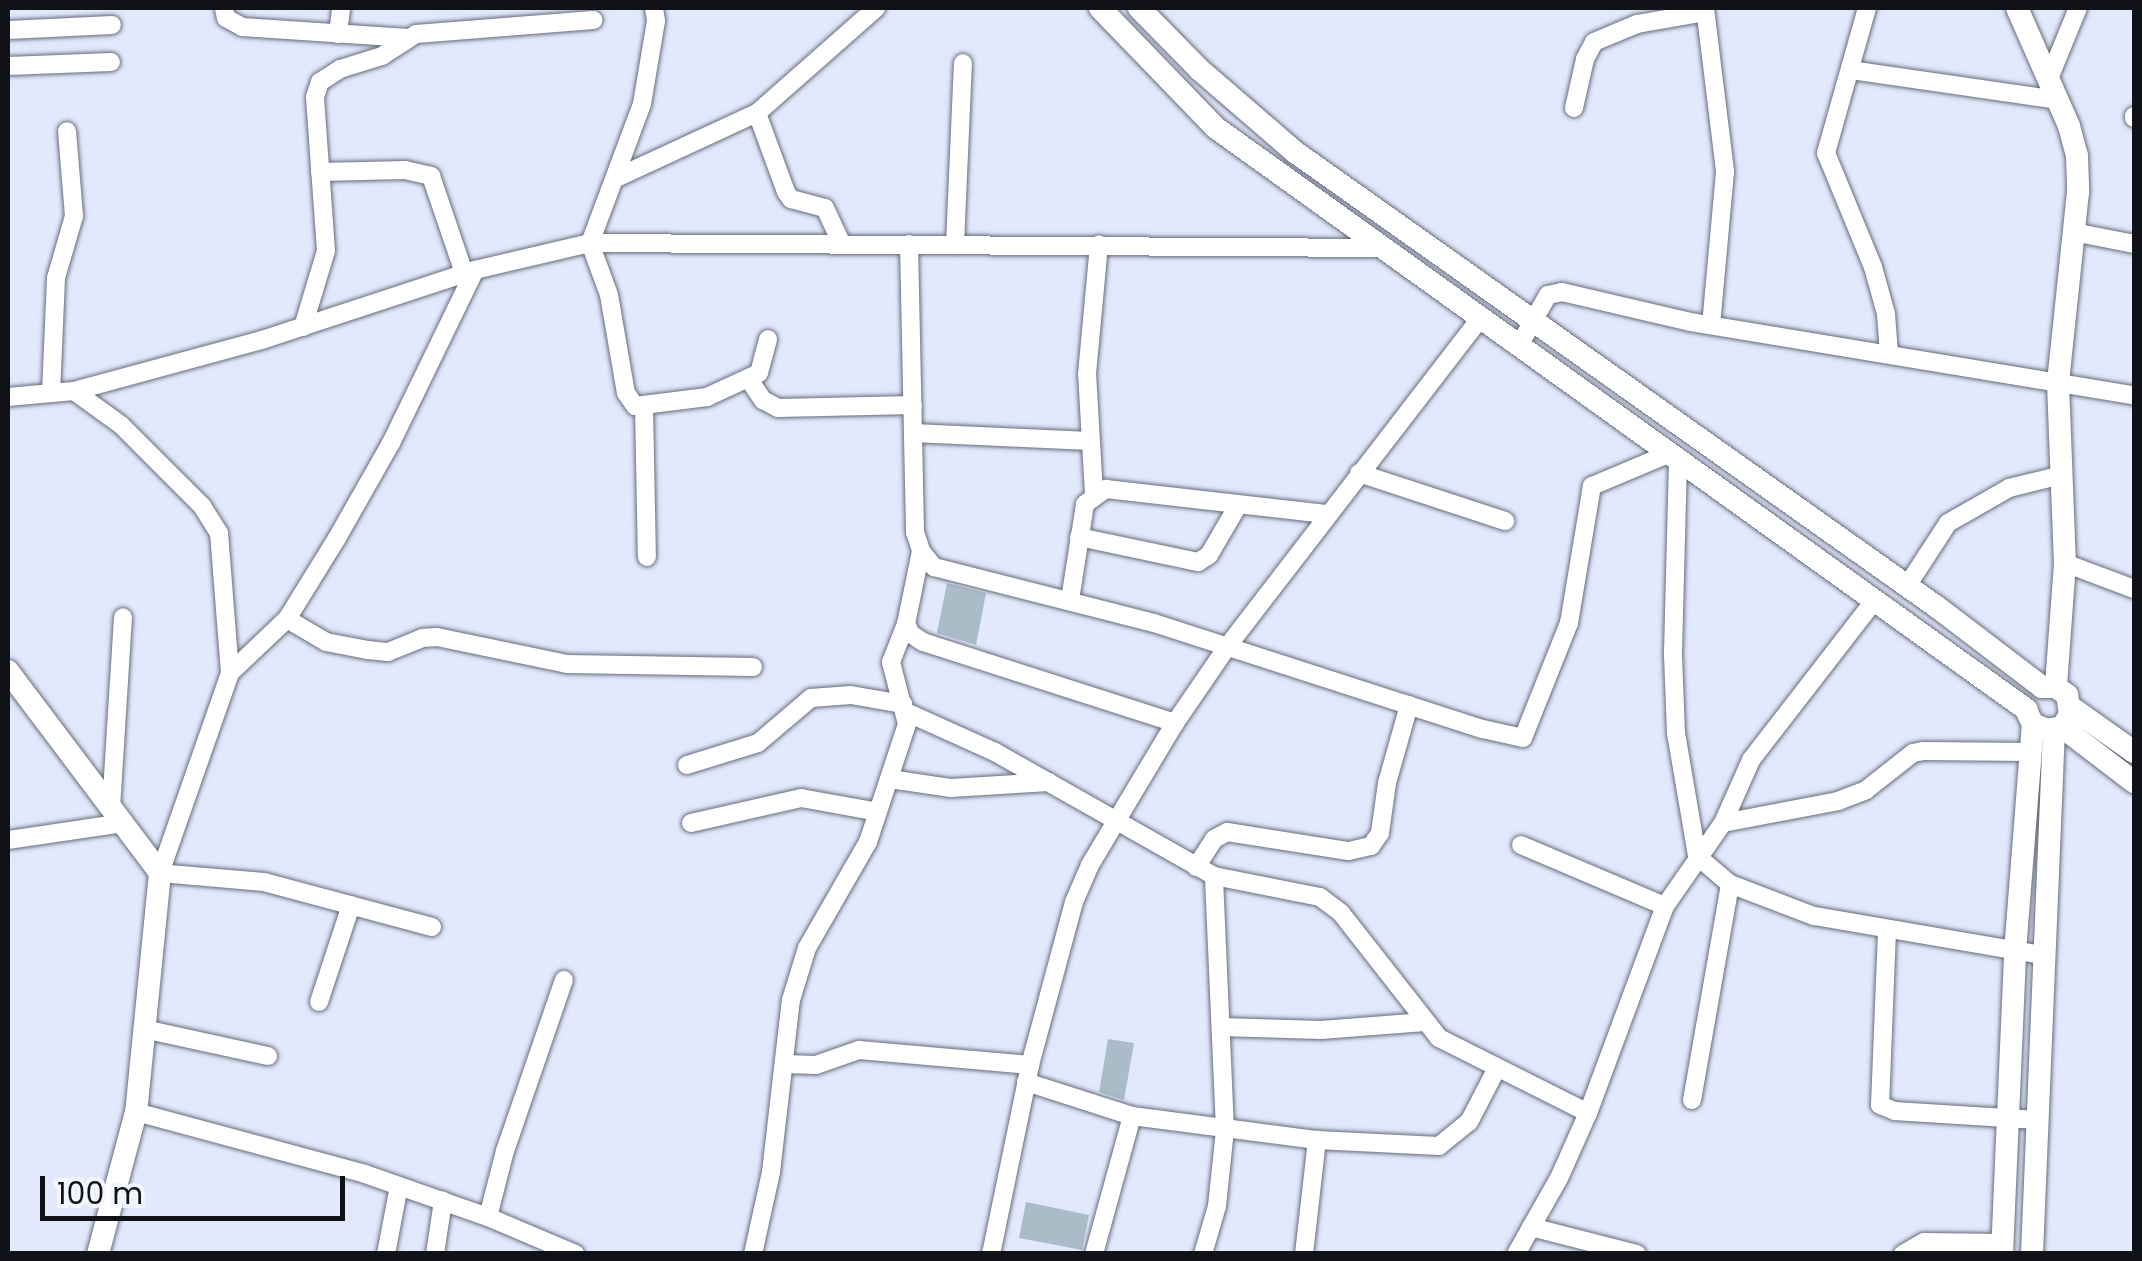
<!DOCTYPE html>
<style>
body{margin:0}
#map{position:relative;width:2142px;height:1261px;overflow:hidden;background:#e2e9fc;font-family:Poppins,sans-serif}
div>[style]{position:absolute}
.building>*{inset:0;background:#aabcc8}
.roads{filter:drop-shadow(0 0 2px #666c7c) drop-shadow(0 0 2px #666c7c)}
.minor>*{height:18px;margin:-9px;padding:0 9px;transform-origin:9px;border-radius:9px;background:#fff}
.tertiary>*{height:22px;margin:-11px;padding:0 11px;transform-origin:11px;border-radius:11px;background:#fff}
span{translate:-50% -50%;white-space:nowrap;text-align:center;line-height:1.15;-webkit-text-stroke:8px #f4f6fe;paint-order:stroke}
.frame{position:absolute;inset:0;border:10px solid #101218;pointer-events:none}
.scale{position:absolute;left:40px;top:1176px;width:305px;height:45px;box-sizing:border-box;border:5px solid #101218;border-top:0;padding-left:12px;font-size:30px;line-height:35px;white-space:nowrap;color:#101218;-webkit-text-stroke:8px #f4f6fe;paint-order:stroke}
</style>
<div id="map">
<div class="building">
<div style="clip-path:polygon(947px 583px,986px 593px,976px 645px,937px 633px)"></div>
<div style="clip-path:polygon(1108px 1039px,1134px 1043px,1124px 1100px,1099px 1092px)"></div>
<div style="clip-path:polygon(1026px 1202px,1089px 1215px,1082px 1250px,1019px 1238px)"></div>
</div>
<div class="roads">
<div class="minor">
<div style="left:224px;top:8px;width:10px;rotate:79deg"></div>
<div style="left:226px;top:18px;width:18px;rotate:29deg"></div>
<div style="left:242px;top:27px;width:166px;rotate:3.8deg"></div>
<div style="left:654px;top:8px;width:13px;rotate:81deg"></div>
<div style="left:656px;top:21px;width:84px;rotate:99.6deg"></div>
<div style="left:642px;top:104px;width:148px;rotate:110.5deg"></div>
<div style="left:590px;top:243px;width:55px;rotate:69.9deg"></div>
<div style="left:609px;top:295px;width:99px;rotate:80.2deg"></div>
<div style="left:626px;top:393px;width:16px;rotate:55deg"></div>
<div style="left:635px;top:406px;width:73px;rotate:-7.1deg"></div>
<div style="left:707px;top:397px;width:57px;rotate:-24.8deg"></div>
<div style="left:759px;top:373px;width:35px;rotate:-75deg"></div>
<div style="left:1705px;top:8px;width:165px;rotate:83deg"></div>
<div style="left:1725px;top:172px;width:154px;rotate:95.2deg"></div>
<div style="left:1867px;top:8px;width:151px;rotate:105.8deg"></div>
<div style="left:1826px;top:153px;width:123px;rotate:67.6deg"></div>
<div style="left:1873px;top:267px;width:49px;rotate:74.5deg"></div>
<div style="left:1886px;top:314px;width:40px;rotate:85.7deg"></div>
<div style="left:8px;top:30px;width:104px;rotate:-2.8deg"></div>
<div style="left:338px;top:34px;width:26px;rotate:-83deg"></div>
<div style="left:8px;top:66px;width:103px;rotate:-2.2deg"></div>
<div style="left:1850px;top:70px;width:209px;rotate:8.2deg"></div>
<div style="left:2048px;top:81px;width:79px;rotate:-67.7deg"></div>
<div style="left:1574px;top:108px;width:50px;rotate:-77.3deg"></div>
<div style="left:1585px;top:59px;width:19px;rotate:-62deg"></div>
<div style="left:1594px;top:42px;width:47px;rotate:-22.7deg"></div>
<div style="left:1637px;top:24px;width:69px;rotate:-10deg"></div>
<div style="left:757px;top:113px;width:84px;rotate:69.8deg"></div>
<div style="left:786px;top:192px;width:9px;rotate:54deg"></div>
<div style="left:791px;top:199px;width:35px;rotate:15deg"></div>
<div style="left:825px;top:208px;width:40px;rotate:65deg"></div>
<div style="left:2134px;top:118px;width:2px;rotate:-90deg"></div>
<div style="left:320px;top:172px;width:85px;rotate:-1.3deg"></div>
<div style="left:405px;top:170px;width:27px;rotate:13deg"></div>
<div style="left:431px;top:176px;width:102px;rotate:71.2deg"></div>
<div style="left:614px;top:179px;width:157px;rotate:-24.8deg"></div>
<div style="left:757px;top:113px;width:159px;rotate:-41.4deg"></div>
<div style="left:2073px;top:232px;width:62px;rotate:11.1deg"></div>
<div style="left:909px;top:244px;width:288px;rotate:88.8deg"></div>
<div style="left:915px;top:532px;width:20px;rotate:72deg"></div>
<div style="left:921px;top:551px;width:21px;rotate:51deg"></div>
<div style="left:934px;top:567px;width:227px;rotate:14.3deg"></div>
<div style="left:1154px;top:623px;width:346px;rotate:17.9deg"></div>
<div style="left:1483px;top:729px;width:41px;rotate:12.7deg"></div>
<div style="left:1523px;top:738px;width:124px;rotate:-68.2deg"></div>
<div style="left:1569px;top:623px;width:139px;rotate:-80.5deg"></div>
<div style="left:1592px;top:486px;width:82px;rotate:-22.8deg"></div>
<div style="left:955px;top:245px;width:182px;rotate:-87.5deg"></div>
<div style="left:303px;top:327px;width:79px;rotate:-73.2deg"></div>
<div style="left:326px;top:251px;width:154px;rotate:-94.1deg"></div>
<div style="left:315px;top:97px;width:16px;rotate:-72deg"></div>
<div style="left:320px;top:82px;width:24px;rotate:-33deg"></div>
<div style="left:340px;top:69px;width:44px;rotate:-17.2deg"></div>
<div style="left:382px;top:56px;width:40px;rotate:-32.9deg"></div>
<div style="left:416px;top:34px;width:178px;rotate:-4.5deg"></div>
<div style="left:1518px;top:347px;width:60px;rotate:-60deg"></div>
<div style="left:1548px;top:295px;width:14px;rotate:-12deg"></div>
<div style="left:1562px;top:292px;width:132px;rotate:13.1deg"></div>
<div style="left:1691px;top:322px;width:449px;rotate:9.4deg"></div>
<div style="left:748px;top:378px;width:27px;rotate:56deg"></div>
<div style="left:763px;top:400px;width:17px;rotate:28deg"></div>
<div style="left:778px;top:408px;width:135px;rotate:-1.3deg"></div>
<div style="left:74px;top:391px;width:58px;rotate:35.9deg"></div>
<div style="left:121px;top:425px;width:115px;rotate:45deg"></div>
<div style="left:202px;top:506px;width:32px;rotate:58deg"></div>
<div style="left:219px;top:533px;width:140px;rotate:85.5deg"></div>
<div style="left:51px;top:393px;width:115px;rotate:-87.5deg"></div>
<div style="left:56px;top:278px;width:65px;rotate:-73.8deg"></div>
<div style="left:74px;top:216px;width:85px;rotate:-94.7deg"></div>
<div style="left:8px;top:397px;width:66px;rotate:-5.2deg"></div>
<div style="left:74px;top:391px;width:195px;rotate:-15.2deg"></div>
<div style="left:262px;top:340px;width:224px;rotate:-18.2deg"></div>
<div style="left:475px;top:270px;width:118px;rotate:-13.2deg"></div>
<div style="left:590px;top:243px;width:789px;rotate:0.36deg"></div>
<div style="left:644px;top:406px;width:151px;rotate:88.9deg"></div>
<div style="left:913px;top:433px;width:177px;rotate:2.6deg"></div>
<div style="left:1678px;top:461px;width:194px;rotate:91.5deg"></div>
<div style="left:1673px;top:655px;width:78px;rotate:87.8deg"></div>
<div style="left:1676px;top:733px;width:125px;rotate:80.3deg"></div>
<div style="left:1697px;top:856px;width:43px;rotate:40.3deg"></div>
<div style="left:1730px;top:884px;width:90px;rotate:20.9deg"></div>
<div style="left:1814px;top:916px;width:232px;rotate:9.7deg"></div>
<div style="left:1359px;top:473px;width:154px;rotate:18.2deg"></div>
<div style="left:1094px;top:494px;width:120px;rotate:-93.3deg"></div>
<div style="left:1087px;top:374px;width:130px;rotate:-84.7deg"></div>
<div style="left:1079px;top:537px;width:122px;rotate:11.9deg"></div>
<div style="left:1198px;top:562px;width:13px;rotate:-32deg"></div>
<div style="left:1209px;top:555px;width:56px;rotate:-59.7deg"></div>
<div style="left:921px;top:551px;width:75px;rotate:101.6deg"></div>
<div style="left:906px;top:624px;width:11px;rotate:63deg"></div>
<div style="left:911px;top:634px;width:14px;rotate:34deg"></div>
<div style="left:923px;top:642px;width:265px;rotate:17.8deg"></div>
<div style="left:2065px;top:563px;width:74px;rotate:20.6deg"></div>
<div style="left:1907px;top:586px;width:75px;rotate:-56.9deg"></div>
<div style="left:1948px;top:523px;width:70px;rotate:-29.8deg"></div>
<div style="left:2009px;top:488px;width:55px;rotate:-13.8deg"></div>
<div style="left:1070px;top:600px;width:97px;rotate:-81.1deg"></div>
<div style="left:1085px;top:504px;width:26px;rotate:-36deg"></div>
<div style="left:1106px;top:489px;width:221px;rotate:6.5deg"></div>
<div style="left:287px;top:619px;width:45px;rotate:30.5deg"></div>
<div style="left:326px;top:642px;width:43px;rotate:10.8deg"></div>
<div style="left:368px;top:650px;width:20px;rotate:6deg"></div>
<div style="left:388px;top:652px;width:37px;rotate:-22deg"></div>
<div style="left:422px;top:638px;width:15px;rotate:-4deg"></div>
<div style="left:437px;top:637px;width:133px;rotate:11.7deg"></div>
<div style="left:567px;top:664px;width:186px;rotate:0.9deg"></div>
<div style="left:906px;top:712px;width:98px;rotate:24.2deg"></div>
<div style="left:995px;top:752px;width:252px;rotate:29.5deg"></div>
<div style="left:1214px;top:876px;width:108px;rotate:11.2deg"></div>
<div style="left:1320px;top:897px;width:26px;rotate:37deg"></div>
<div style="left:1341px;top:913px;width:159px;rotate:51.9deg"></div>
<div style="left:1439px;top:1038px;width:167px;rotate:26.7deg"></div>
<div style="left:1588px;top:1113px;width:71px;rotate:114deg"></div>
<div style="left:1559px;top:1178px;width:87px;rotate:119.5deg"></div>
<div style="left:687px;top:765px;width:74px;rotate:-17.2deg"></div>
<div style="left:758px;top:743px;width:70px;rotate:-40.3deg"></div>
<div style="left:811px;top:698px;width:40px;rotate:-4.3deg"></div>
<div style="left:851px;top:695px;width:53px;rotate:9.8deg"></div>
<div style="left:890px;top:779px;width:62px;rotate:8.4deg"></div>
<div style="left:951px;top:788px;width:98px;rotate:-3.5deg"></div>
<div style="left:111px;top:808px;width:191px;rotate:-86.4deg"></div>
<div style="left:691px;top:823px;width:113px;rotate:-12.8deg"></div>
<div style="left:801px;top:798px;width:78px;rotate:10.3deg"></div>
<div style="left:1723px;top:823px;width:117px;rotate:-10.8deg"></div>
<div style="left:1838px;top:801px;width:30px;rotate:-21deg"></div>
<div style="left:1866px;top:790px;width:60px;rotate:-38.2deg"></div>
<div style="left:1913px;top:753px;width:10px;rotate:-11deg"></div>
<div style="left:1923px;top:751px;width:108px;rotate:0.5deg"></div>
<div style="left:8px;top:840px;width:116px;rotate:-8.4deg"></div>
<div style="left:1521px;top:845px;width:156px;rotate:23deg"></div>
<div style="left:1196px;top:867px;width:33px;rotate:-57deg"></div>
<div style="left:1214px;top:839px;width:15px;rotate:-28deg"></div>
<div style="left:1227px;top:832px;width:123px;rotate:8.9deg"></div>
<div style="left:1349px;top:851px;width:23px;rotate:-13deg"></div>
<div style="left:1371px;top:846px;width:16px;rotate:-55deg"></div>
<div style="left:1380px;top:833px;width:50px;rotate:-82deg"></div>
<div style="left:1387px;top:783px;width:81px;rotate:-74.2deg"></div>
<div style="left:432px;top:927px;width:174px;rotate:-165deg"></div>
<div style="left:264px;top:882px;width:104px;rotate:-175.1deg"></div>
<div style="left:160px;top:873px;width:212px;rotate:-70.7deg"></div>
<div style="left:230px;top:673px;width:79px;rotate:-43.5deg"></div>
<div style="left:287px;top:619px;width:95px;rotate:-58.3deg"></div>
<div style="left:337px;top:538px;width:109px;rotate:-60.4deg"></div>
<div style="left:391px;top:443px;width:192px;rotate:-64.1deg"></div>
<div style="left:1887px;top:931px;width:174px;rotate:92.3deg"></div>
<div style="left:1880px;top:1105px;width:16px;rotate:22deg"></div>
<div style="left:1895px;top:1111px;width:142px;rotate:3.6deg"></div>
<div style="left:319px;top:1002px;width:102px;rotate:-71.7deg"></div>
<div style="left:1221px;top:1027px;width:100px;rotate:1.7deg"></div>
<div style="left:1321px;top:1030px;width:104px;rotate:-4.4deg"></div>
<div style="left:144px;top:1029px;width:127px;rotate:12.3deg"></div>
<div style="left:784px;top:1064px;width:32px;rotate:2deg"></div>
<div style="left:816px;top:1065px;width:46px;rotate:-19.2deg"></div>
<div style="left:859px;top:1050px;width:172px;rotate:5deg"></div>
<div style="left:1026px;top:1082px;width:111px;rotate:17.8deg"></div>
<div style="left:1132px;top:1116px;width:187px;rotate:7.4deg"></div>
<div style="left:1317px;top:1140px;width:122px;rotate:2.8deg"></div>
<div style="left:1439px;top:1146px;width:38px;rotate:-39deg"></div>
<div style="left:1469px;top:1122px;width:59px;rotate:-62.6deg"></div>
<div style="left:1692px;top:1100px;width:219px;rotate:-80deg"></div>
<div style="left:136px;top:1112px;width:237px;rotate:15.1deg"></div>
<div style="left:365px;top:1174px;width:130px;rotate:19.3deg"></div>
<div style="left:488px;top:1217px;width:95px;rotate:23deg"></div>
<div style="left:1588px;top:1113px;width:221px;rotate:-69.6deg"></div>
<div style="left:1665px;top:906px;width:101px;rotate:-55.1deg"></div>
<div style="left:1723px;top:823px;width:69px;rotate:-66deg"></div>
<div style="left:1751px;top:760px;width:200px;rotate:-52.3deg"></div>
<div style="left:488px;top:1217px;width:68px;rotate:-75.6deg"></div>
<div style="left:505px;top:1151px;width:181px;rotate:-71deg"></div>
<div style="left:1531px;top:1227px;width:109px;rotate:14.3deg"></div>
<div style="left:386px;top:1254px;width:69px;rotate:-79.2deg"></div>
<div style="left:435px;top:1254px;width:54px;rotate:-81.4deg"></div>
<div style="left:753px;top:1254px;width:84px;rotate:-77.6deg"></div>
<div style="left:771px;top:1172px;width:173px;rotate:-83.4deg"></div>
<div style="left:791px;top:1000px;width:54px;rotate:-72.9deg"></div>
<div style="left:807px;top:948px;width:122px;rotate:-60.1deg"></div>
<div style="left:868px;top:842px;width:124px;rotate:-71.7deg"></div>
<div style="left:907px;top:724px;width:64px;rotate:-104.5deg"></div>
<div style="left:891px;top:662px;width:41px;rotate:-68.5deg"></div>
<div style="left:991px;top:1254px;width:193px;rotate:-78.3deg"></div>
<div style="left:1030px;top:1065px;width:169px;rotate:-74.9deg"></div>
<div style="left:1074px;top:902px;width:40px;rotate:-66.6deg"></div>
<div style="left:1090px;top:865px;width:165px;rotate:-59.1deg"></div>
<div style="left:1175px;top:723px;width:92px;rotate:-55.6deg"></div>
<div style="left:1227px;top:647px;width:413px;rotate:-52.4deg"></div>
<div style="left:1094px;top:1254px;width:143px;rotate:-74.6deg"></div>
<div style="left:1203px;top:1254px;width:50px;rotate:-73.7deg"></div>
<div style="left:1217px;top:1206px;width:76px;rotate:-84deg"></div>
<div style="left:1225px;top:1130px;width:254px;rotate:-92.5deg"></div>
<div style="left:1304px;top:1254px;width:115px;rotate:-83.5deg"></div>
<div style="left:1903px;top:1254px;width:24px;rotate:-30deg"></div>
<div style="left:1924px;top:1242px;width:78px;rotate:0.7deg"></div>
</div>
<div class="tertiary">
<div style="left:1100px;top:8px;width:167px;rotate:46deg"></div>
<div style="left:1216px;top:128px;width:998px;rotate:35.66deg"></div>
<div style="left:1139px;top:8px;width:87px;rotate:45.5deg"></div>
<div style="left:1200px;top:70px;width:125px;rotate:40.8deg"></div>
<div style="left:1295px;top:152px;width:787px;rotate:35.33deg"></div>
<div style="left:1937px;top:607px;width:132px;rotate:37.3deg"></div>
<div style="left:2042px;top:687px;width:14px"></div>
<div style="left:2056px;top:687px;width:14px;rotate:36deg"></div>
<div style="left:2067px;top:695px;width:20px;rotate:81deg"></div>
<div style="left:2070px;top:715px;width:14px;rotate:124deg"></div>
<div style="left:2062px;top:727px;width:15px;rotate:169deg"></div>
<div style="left:2047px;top:730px;width:15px;rotate:-157deg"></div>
<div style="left:2017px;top:8px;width:129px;rotate:66.2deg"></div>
<div style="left:2069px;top:126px;width:31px;rotate:75deg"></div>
<div style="left:2077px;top:156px;width:36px;rotate:88deg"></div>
<div style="left:2078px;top:192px;width:192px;rotate:96deg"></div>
<div style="left:2058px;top:383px;width:180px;rotate:87.8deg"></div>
<div style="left:2065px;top:563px;width:124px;rotate:94.2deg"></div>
<div style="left:8px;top:671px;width:253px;rotate:53deg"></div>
<div style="left:160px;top:873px;width:240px;rotate:95.7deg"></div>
<div style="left:136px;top:1112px;width:147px;rotate:105deg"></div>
<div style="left:2072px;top:708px;width:76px;rotate:35.4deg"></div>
<div style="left:2062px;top:727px;width:91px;rotate:37.4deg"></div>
<div style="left:2002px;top:1254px;width:302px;rotate:-87.5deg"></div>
<div style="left:2015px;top:952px;width:229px;rotate:-85.5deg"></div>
<div style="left:2033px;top:724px;width:11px;rotate:-117deg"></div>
<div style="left:2032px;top:1254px;width:524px;rotate:-87.6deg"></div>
</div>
</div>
<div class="frame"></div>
<div class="scale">100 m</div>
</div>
